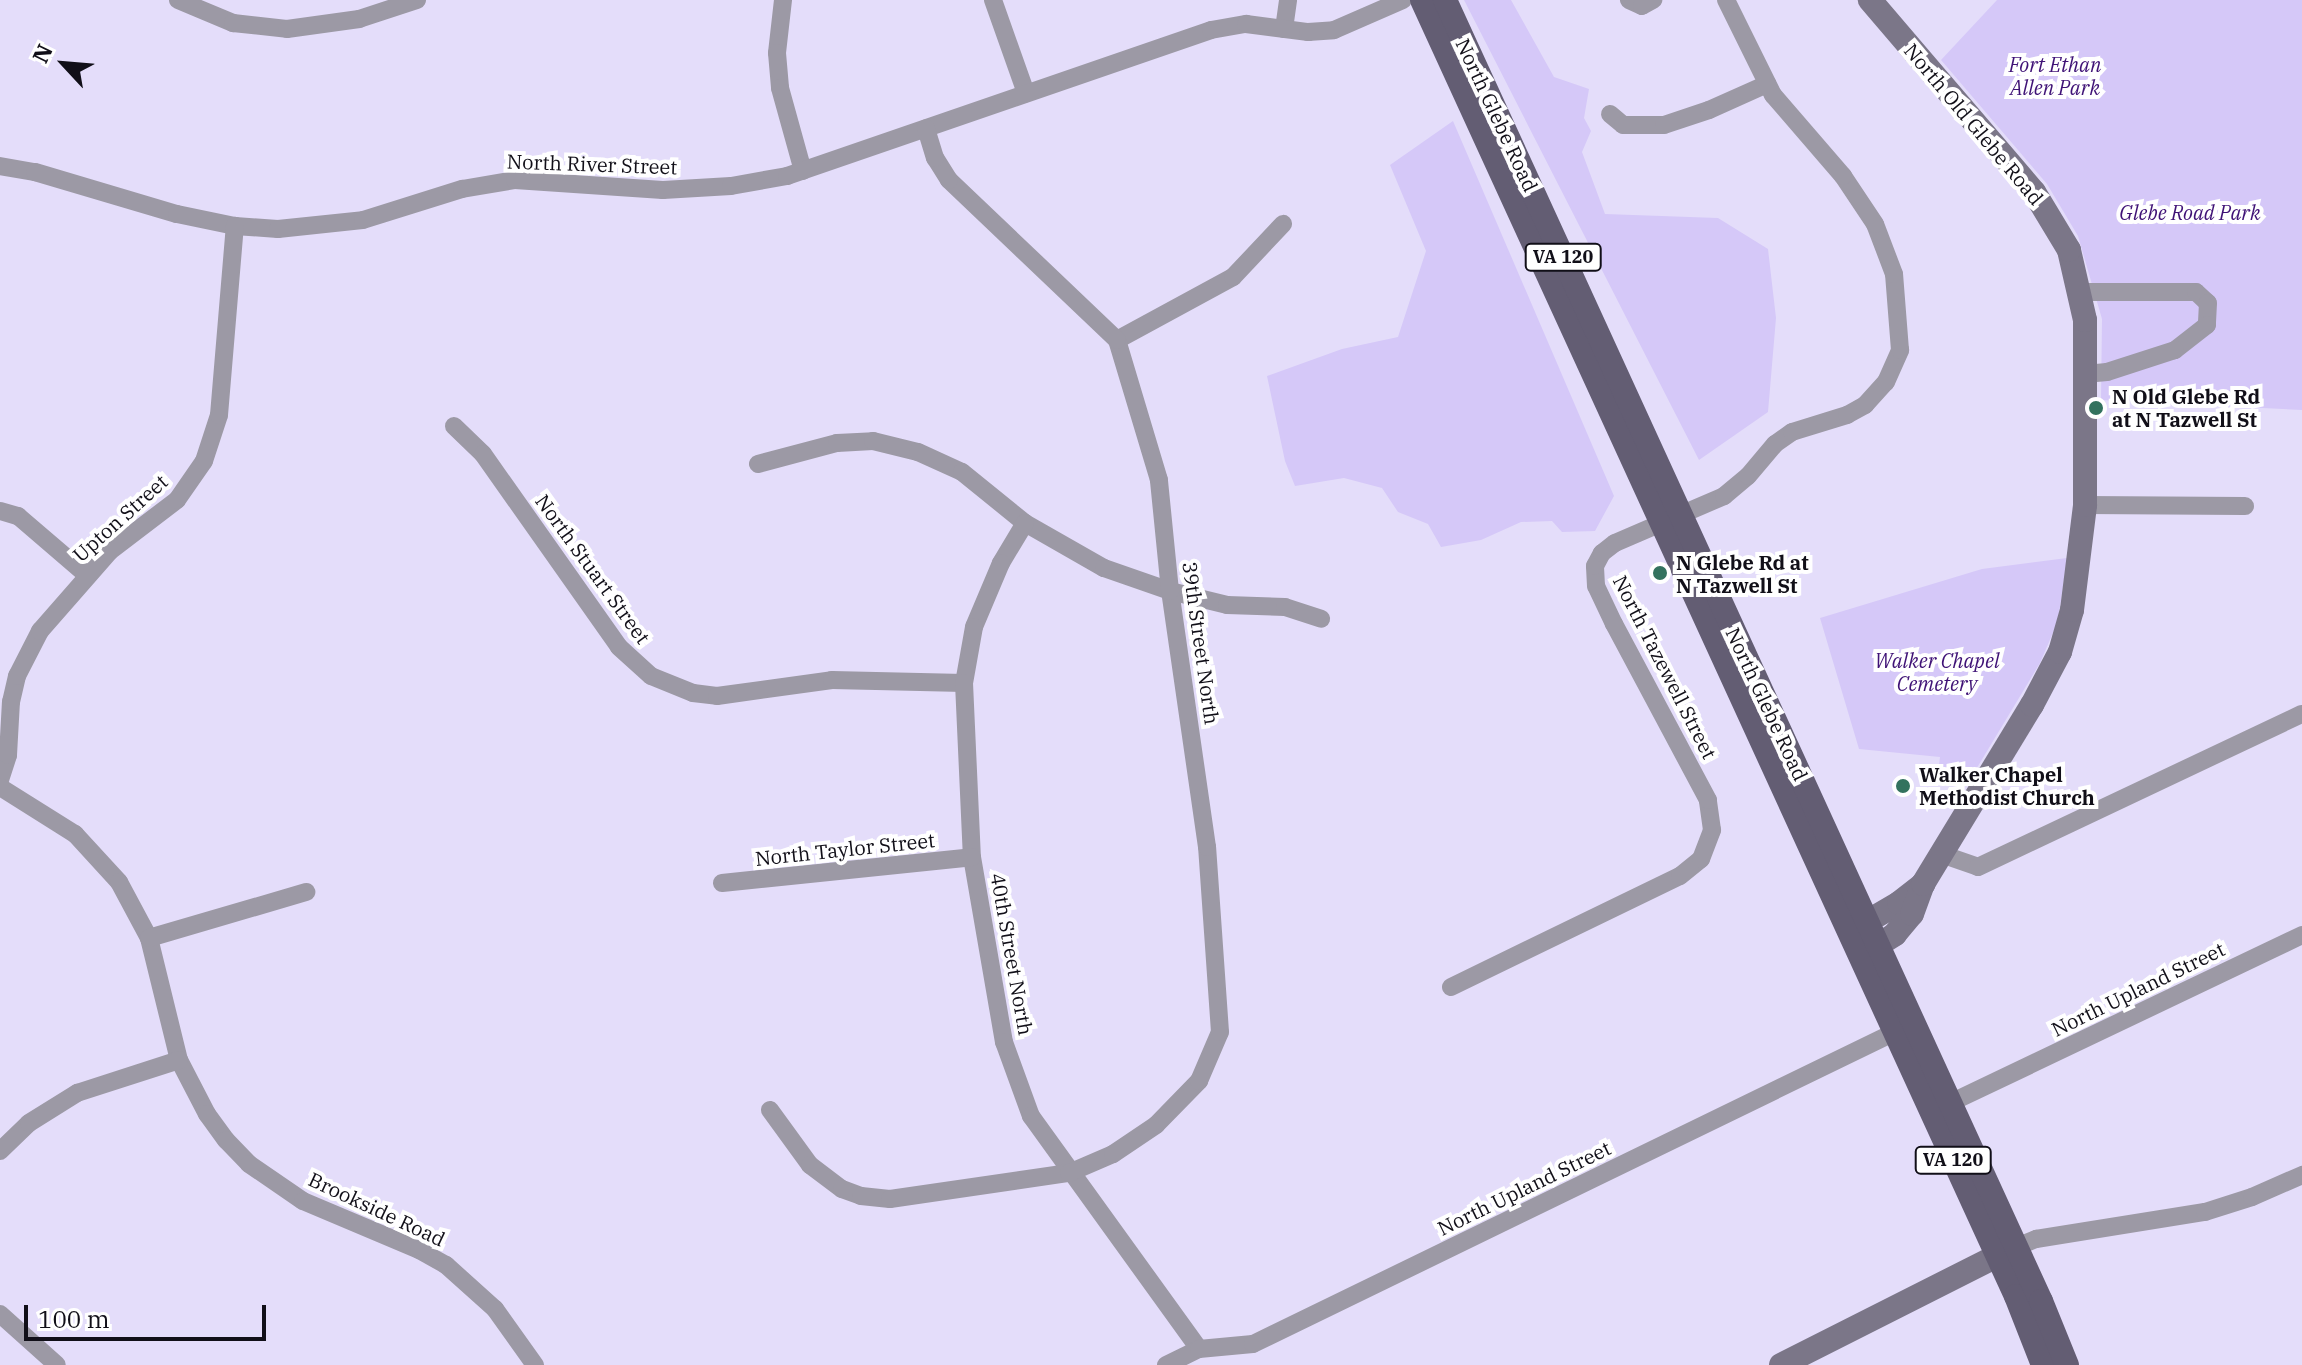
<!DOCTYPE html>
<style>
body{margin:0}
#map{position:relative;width:2302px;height:1365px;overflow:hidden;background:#e4ddfa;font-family:"IBM Plex Serif",serif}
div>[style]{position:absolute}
.green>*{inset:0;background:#d5c8f8}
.street>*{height:18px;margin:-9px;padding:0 9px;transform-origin:9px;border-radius:9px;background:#9c99a5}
.secondary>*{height:24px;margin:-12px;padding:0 12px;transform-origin:12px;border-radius:12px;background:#7b7688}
.primary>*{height:24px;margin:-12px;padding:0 12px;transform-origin:12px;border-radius:12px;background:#635d73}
.dots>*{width:22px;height:22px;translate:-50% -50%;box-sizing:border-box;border:4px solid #fff;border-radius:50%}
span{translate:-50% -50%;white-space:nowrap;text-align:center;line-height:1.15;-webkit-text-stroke:8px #fff;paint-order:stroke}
.shield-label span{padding:2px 6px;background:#fff;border:2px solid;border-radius:6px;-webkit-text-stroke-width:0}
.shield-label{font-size:18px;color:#110f18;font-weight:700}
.park-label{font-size:20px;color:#3f1276;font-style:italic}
.street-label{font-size:20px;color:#110f18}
.poi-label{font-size:20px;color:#110f18;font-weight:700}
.left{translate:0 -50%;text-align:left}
.north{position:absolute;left:24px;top:24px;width:80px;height:80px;-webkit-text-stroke:6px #fff;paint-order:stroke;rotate:296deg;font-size:22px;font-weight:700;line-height:32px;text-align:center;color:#110f18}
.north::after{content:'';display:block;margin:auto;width:28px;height:36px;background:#110f18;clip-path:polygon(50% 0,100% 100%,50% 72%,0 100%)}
.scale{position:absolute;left:24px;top:1305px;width:242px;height:36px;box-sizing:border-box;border:4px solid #110f18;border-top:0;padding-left:10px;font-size:24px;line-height:28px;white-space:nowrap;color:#110f18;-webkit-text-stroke:6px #fff;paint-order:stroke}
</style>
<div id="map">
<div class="green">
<div style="clip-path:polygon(1464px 0,1511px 0,1554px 77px,1589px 89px,1584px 118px,1591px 131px,1582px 152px,1605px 214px,1718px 218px,1768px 249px,1776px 318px,1768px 412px,1699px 460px)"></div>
<div style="clip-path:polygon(1997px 0,2302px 0,2302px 410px,2101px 400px,2102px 319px,2078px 236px,2047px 184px,1941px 60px)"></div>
<div style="clip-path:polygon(1453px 121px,1614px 496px,1595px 531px,1562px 532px,1552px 521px,1521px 522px,1481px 540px,1441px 547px,1428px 524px,1398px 512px,1382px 488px,1344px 478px,1295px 486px,1285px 461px,1267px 376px,1342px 349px,1398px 337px,1426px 251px,1390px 165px)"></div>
<div style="clip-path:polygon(2067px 558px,2058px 621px,2040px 663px,1966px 786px,1938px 773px,1940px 757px,1859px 749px,1820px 618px,1982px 569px)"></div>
</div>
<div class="street">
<div style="left:178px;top:0;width:60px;rotate:22.7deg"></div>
<div style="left:233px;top:23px;width:54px;rotate:6.3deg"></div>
<div style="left:287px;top:29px;width:73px;rotate:-7.9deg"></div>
<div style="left:359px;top:19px;width:61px;rotate:-18.1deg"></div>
<div style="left:783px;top:0;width:53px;rotate:96.5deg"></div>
<div style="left:777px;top:53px;width:35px;rotate:85deg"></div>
<div style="left:780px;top:88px;width:86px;rotate:74.5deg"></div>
<div style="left:993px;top:0;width:99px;rotate:70.5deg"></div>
<div style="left:1629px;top:0;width:14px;rotate:25deg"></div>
<div style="left:1642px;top:6px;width:13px;rotate:-29deg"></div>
<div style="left:1284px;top:29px;width:29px;rotate:-82deg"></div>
<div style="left:1610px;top:114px;width:17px;rotate:40deg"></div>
<div style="left:1623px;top:125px;width:41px"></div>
<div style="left:1664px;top:125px;width:47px;rotate:-18.4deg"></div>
<div style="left:1709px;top:110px;width:64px;rotate:-24.1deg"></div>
<div style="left:0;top:166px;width:36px;rotate:10deg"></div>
<div style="left:35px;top:172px;width:148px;rotate:16.5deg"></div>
<div style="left:177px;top:214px;width:59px;rotate:11.7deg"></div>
<div style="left:235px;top:226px;width:43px;rotate:4deg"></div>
<div style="left:278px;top:229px;width:85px;rotate:-6deg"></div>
<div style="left:363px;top:220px;width:104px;rotate:-17.4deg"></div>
<div style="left:462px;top:189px;width:54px;rotate:-9.6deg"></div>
<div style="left:515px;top:180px;width:148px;rotate:3.9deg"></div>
<div style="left:663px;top:190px;width:68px;rotate:-3.4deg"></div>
<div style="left:731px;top:186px;width:57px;rotate:-10.1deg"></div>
<div style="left:787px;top:176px;width:448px;rotate:-19deg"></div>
<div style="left:1211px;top:30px;width:36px;rotate:-10deg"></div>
<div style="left:1246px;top:24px;width:63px;rotate:7.4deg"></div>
<div style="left:1308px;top:32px;width:26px;rotate:-4deg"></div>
<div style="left:1334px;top:30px;width:75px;rotate:-23.5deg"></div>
<div style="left:2078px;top:292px;width:118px"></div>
<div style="left:2196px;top:292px;width:16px;rotate:43deg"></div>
<div style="left:2208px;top:303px;width:22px;rotate:93deg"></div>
<div style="left:2207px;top:325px;width:41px;rotate:142deg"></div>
<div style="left:2175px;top:350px;width:71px;rotate:162.1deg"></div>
<div style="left:2107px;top:372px;width:22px;rotate:175deg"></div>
<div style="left:1117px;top:340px;width:132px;rotate:-28.5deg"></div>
<div style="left:1233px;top:277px;width:73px;rotate:-46.7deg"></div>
<div style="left:454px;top:426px;width:40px;rotate:44deg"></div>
<div style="left:483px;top:454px;width:236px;rotate:54.8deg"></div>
<div style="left:619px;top:647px;width:43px;rotate:42.2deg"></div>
<div style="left:651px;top:676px;width:45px;rotate:22deg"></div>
<div style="left:693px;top:693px;width:24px;rotate:7deg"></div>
<div style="left:717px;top:696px;width:116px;rotate:-7.9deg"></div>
<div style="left:832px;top:680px;width:132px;rotate:1.3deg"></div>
<div style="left:758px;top:464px;width:82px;rotate:-14.9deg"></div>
<div style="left:837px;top:443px;width:36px;rotate:-3deg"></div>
<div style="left:873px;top:441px;width:46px;rotate:13.7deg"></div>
<div style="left:918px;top:452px;width:48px;rotate:24.4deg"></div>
<div style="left:962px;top:472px;width:81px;rotate:39deg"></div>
<div style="left:1025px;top:523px;width:91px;rotate:29.7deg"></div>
<div style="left:1104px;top:568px;width:70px;rotate:19.2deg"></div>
<div style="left:1170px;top:591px;width:59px;rotate:13.8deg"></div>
<div style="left:1227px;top:605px;width:58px;rotate:2deg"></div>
<div style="left:1285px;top:607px;width:38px;rotate:18deg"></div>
<div style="left:2085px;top:505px;width:160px;rotate:0.4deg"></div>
<div style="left:0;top:511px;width:19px;rotate:16deg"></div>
<div style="left:18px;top:516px;width:92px;rotate:40.6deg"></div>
<div style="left:1025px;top:523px;width:47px;rotate:121deg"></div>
<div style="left:1001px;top:563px;width:69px;rotate:112.9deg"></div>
<div style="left:974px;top:627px;width:57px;rotate:100.1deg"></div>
<div style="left:964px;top:683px;width:174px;rotate:87.4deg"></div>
<div style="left:972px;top:857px;width:188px;rotate:80.2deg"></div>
<div style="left:1004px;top:1042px;width:79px;rotate:70deg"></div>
<div style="left:1031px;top:1116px;width:287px;rotate:54.2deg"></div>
<div style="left:0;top:780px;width:26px;rotate:-72deg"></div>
<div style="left:8px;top:755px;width:53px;rotate:-86.8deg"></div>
<div style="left:11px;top:702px;width:27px;rotate:-77deg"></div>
<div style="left:17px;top:676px;width:51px;rotate:-62.9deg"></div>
<div style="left:40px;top:631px;width:106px;rotate:-48.8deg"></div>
<div style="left:110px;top:551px;width:84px;rotate:-37.3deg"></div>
<div style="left:177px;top:500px;width:47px;rotate:-55.3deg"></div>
<div style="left:204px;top:461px;width:48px;rotate:-71.9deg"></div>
<div style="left:219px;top:415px;width:190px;rotate:-85.2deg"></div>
<div style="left:0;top:787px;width:89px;rotate:32.1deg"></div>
<div style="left:75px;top:834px;width:65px;rotate:47.5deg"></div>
<div style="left:119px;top:882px;width:64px;rotate:61.8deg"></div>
<div style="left:149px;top:938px;width:126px;rotate:76.2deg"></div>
<div style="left:179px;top:1060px;width:61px;rotate:62.6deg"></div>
<div style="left:207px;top:1114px;width:32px;rotate:54deg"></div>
<div style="left:226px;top:1140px;width:33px;rotate:46deg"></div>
<div style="left:249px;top:1164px;width:65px;rotate:34.4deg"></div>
<div style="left:303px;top:1201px;width:126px;rotate:22.9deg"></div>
<div style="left:419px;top:1250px;width:31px;rotate:29deg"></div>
<div style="left:446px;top:1265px;width:66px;rotate:41.9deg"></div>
<div style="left:495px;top:1309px;width:69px;rotate:54.5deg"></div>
<div style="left:1941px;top:854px;width:39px;rotate:19deg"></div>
<div style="left:1978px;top:867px;width:358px;rotate:-25.3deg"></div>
<div style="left:722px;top:883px;width:251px;rotate:-5.9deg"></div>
<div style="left:149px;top:938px;width:164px;rotate:-16.3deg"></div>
<div style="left:1451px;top:987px;width:254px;rotate:-25.9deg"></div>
<div style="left:1680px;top:876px;width:27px;rotate:-39deg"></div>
<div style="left:1701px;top:859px;width:31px;rotate:-69deg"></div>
<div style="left:1712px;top:830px;width:30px;rotate:-98deg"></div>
<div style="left:1708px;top:800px;width:200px;rotate:-118.1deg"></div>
<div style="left:1614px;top:624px;width:42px;rotate:-115.3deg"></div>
<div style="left:1596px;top:586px;width:20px;rotate:-93deg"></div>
<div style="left:1595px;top:566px;width:15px;rotate:-62deg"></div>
<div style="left:1602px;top:553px;width:16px;rotate:-38deg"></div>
<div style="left:1615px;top:543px;width:119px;rotate:-23.3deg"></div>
<div style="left:1724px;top:496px;width:31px;rotate:-40deg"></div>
<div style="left:1748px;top:476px;width:42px;rotate:-49.8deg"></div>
<div style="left:1775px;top:444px;width:21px;rotate:-35deg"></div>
<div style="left:1792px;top:432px;width:58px;rotate:-17.2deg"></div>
<div style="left:1847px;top:415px;width:21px;rotate:-29deg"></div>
<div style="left:1865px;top:405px;width:31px;rotate:-48deg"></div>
<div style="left:1886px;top:382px;width:35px;rotate:-66deg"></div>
<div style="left:1900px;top:350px;width:76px;rotate:-94.5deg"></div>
<div style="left:1894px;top:274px;width:53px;rotate:-110.8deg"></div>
<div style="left:1875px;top:224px;width:58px;rotate:-123.7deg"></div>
<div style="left:1843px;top:176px;width:107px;rotate:-130.8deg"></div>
<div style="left:1773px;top:95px;width:106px;rotate:-116.3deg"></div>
<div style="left:1950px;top:1103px;width:390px;rotate:-25.5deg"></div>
<div style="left:770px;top:1110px;width:68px;rotate:54deg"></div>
<div style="left:810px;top:1165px;width:40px;rotate:37deg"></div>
<div style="left:842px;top:1189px;width:20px;rotate:20deg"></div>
<div style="left:861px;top:1196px;width:29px;rotate:6deg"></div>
<div style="left:890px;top:1199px;width:181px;rotate:-8.3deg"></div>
<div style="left:1069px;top:1173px;width:48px;rotate:-23.4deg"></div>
<div style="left:1113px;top:1154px;width:52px;rotate:-34deg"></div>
<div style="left:1156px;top:1125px;width:62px;rotate:-45.7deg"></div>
<div style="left:1199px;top:1081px;width:53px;rotate:-66.8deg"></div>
<div style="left:1220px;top:1032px;width:185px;rotate:-94deg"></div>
<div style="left:1207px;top:847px;width:259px;rotate:-98.2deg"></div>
<div style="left:1170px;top:591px;width:112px;rotate:-95.7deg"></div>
<div style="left:1159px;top:480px;width:146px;rotate:-106.7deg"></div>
<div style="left:1117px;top:340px;width:232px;rotate:-136.4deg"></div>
<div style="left:949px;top:180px;width:26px;rotate:-122deg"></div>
<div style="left:935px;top:158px;width:31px;rotate:-107deg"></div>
<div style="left:0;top:1151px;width:40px;rotate:-44deg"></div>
<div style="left:29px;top:1123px;width:57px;rotate:-32deg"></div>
<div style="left:77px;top:1093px;width:107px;rotate:-17.9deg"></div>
<div style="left:2016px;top:1247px;width:22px;rotate:-22deg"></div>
<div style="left:2036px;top:1239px;width:171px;rotate:-9.1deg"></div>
<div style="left:2205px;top:1212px;width:49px;rotate:-17.7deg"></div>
<div style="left:2252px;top:1197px;width:55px;rotate:-23.7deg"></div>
<div style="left:0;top:1314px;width:76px;rotate:41.8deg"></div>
<div style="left:1166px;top:1365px;width:37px;rotate:-26deg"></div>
<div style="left:1199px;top:1349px;width:54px;rotate:-5.3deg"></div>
<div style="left:1253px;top:1344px;width:714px;rotate:-25.92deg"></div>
</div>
<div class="secondary">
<div style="left:1851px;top:931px;width:56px;rotate:-30.3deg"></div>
<div style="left:1899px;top:903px;width:31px;rotate:-38deg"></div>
<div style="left:1862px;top:955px;width:39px;rotate:-32deg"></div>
<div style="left:1895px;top:934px;width:26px;rotate:-50deg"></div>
<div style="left:1912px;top:914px;width:32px;rotate:-70deg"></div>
<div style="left:1923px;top:884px;width:210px;rotate:-58.7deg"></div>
<div style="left:2032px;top:705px;width:60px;rotate:-62.2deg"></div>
<div style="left:2060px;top:652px;width:44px;rotate:-74.1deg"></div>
<div style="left:2072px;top:610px;width:106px;rotate:-82.9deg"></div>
<div style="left:2085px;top:505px;width:185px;rotate:-90deg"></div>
<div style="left:2085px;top:320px;width:72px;rotate:-102.9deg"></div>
<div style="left:2069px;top:250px;width:68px;rotate:-121.1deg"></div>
<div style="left:2034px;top:192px;width:253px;rotate:-130.5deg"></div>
<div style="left:1781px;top:1365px;width:262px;rotate:-26.8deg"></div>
</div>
<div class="primary">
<div style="left:1422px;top:0;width:1426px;rotate:65.38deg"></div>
<div style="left:2016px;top:1296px;width:74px;rotate:68.6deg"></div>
<div style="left:1445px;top:0;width:1431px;rotate:65.39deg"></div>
<div style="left:2041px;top:1301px;width:69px;rotate:67.9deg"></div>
</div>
<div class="dots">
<div style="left:2096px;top:408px;background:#33725e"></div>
<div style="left:1660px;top:573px;background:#33725e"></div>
<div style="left:1903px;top:786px;background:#33725e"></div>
</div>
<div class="shield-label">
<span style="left:1563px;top:257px">VA 120</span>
<span style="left:1953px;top:1160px">VA 120</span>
</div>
<div class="park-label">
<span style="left:2055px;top:76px">Fort Ethan<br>Allen Park</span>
<span style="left:2190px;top:212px">Glebe Road Park</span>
<span style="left:1937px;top:672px">Walker Chapel<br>Cemetery</span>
</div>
<div class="street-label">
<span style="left:1497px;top:115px;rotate:65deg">North Glebe Road</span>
<span style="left:1974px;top:124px;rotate:50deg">North Old Glebe Road</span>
<span style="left:592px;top:164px;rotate:2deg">North River Street</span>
<span style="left:120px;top:518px;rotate:-42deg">Upton Street</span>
<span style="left:593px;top:569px;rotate:54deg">North Stuart Street</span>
<span style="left:1201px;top:643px;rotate:82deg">39th Street North</span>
<span style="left:1665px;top:667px;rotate:63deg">North Tazewell Street</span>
<span style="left:1767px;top:704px;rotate:65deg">North Glebe Road</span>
<span style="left:845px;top:849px;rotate:-6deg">North Taylor Street</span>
<span style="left:1012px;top:954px;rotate:80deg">40th Street North</span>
<span style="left:2138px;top:989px;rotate:-26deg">North Upland Street</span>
<span style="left:1524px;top:1188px;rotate:-26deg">North Upland Street</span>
<span style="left:377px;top:1209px;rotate:25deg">Brookside Road</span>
</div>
<div class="poi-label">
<span class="left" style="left:2112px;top:408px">N Old Glebe Rd<br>at N Tazwell St</span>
<span class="left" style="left:1676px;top:574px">N Glebe Rd at<br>N Tazwell St</span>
<span class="left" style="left:1919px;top:786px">Walker Chapel<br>Methodist Church</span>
</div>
<div class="north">N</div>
<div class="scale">100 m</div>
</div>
